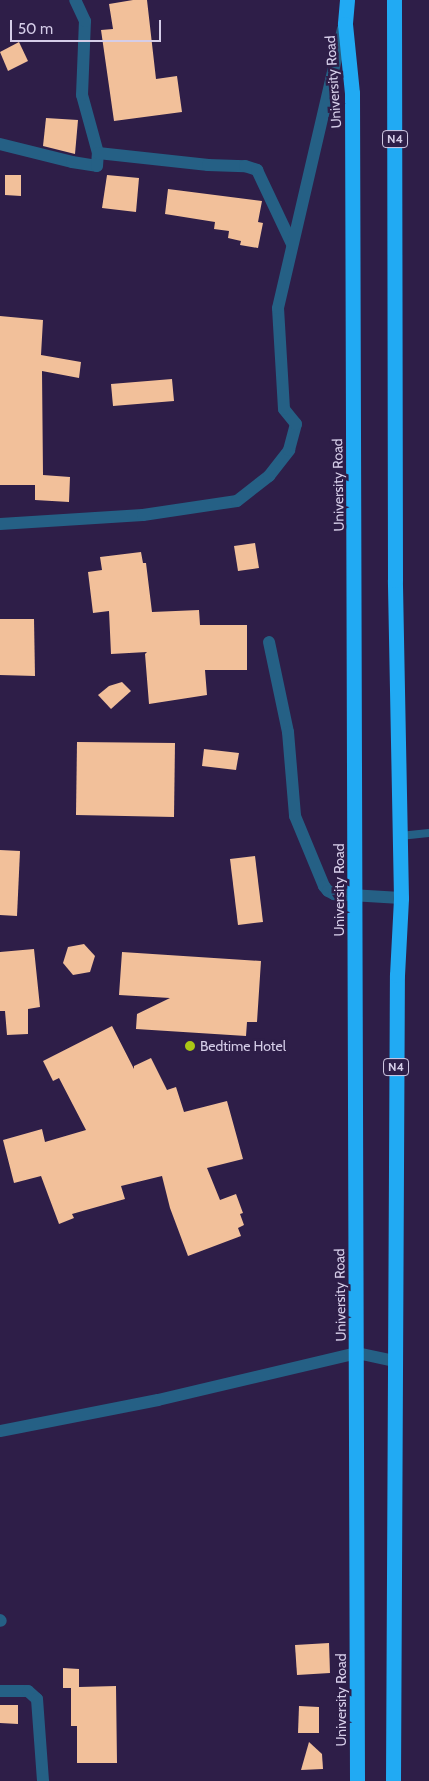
<!DOCTYPE html>
<style>
body{margin:0}
#map{position:relative;width:429px;height:1781px;overflow:hidden;background:#2e1e48;font-family:Cabin,sans-serif}
div>[style]{position:absolute}
.building>*{inset:0;background:#f2c09a}
.lane>*{height:8px;margin:-4px;padding:0 4px;transform-origin:4px;border-radius:4px;background:#256085}
.street>*{height:12px;margin:-6px;padding:0 6px;transform-origin:6px;border-radius:6px;background:#256085}
.highway>*{height:15px;margin:-7.5px;padding:0 7.5px;transform-origin:7.5px;border-radius:7.5px;background:#21aaf3}
.dots>*{width:14px;height:14px;translate:-50% -50%;box-sizing:border-box;border:2px solid #2e1e48;border-radius:50%}
span{translate:-50% -50%;white-space:nowrap;text-align:center;line-height:1.15;-webkit-text-stroke:5px #2e1e48;paint-order:stroke}
.shield-label span{padding:1px 4px;background:#2e1e48;border:1px solid;border-radius:4px;-webkit-text-stroke-width:0}
.shield-label{font-size:12px;color:#d5cde8;font-weight:700}
.street-label{font-size:14px;color:#d5cde8}
.poi-label{font-size:14px;color:#d5cde8}
.left{translate:0 -50%;text-align:left}
.scale{position:absolute;left:10px;top:20px;width:151px;height:22px;box-sizing:border-box;border:2px solid #d5cde8;border-top:0;padding-left:6px;font-size:15px;line-height:18px;white-space:nowrap;color:#d5cde8;-webkit-text-stroke:4px #2e1e48;paint-order:stroke}
</style>
<div id="map">
<div class="building">
<div style="clip-path:polygon(133px 0,147px 0,156px 79px,177px 76px,182px 112px,114px 121px,101px 30px,113px 29px,109px 4px)"></div>
<div style="clip-path:polygon(19px 42px,28px 61px,8px 71px,0 52px)"></div>
<div style="clip-path:polygon(46px 118px,78px 120px,75px 154px,43px 146px)"></div>
<div style="clip-path:polygon(5px 175px,21px 175px,21px 196px,5px 195px)"></div>
<div style="clip-path:polygon(107px 175px,139px 178px,136px 212px,102px 208px)"></div>
<div style="clip-path:polygon(168px 189px,262px 201px,258px 222px,263px 223px,258px 248px,240px 245px,241px 241px,228px 238px,229px 231px,214px 229px,215px 222px,165px 214px)"></div>
<div style="clip-path:polygon(0 316px,43px 320px,41px 355px,81px 362px,79px 378px,42px 371px,43px 475px,70px 477px,69px 502px,35px 500px,35px 485px,0 485px)"></div>
<div style="clip-path:polygon(172px 379px,174px 401px,113px 406px,111px 384px)"></div>
<div style="clip-path:polygon(255px 543px,259px 568px,238px 571px,234px 546px)"></div>
<div style="clip-path:polygon(141px 552px,143px 563px,146px 563px,152px 612px,199px 610px,200px 625px,247px 625px,247px 670px,205px 670px,207px 695px,149px 704px,145px 654px,147px 652px,111px 654px,109px 611px,93px 613px,88px 572px,102px 570px,100px 557px)"></div>
<div style="clip-path:polygon(0 619px,34px 619px,35px 676px,0 675px)"></div>
<div style="clip-path:polygon(122px 682px,131px 691px,111px 709px,98px 695px,109px 686px)"></div>
<div style="clip-path:polygon(77px 742px,175px 743px,174px 817px,76px 815px)"></div>
<div style="clip-path:polygon(204px 749px,239px 753px,236px 770px,202px 766px)"></div>
<div style="clip-path:polygon(0 850px,20px 851px,17px 916px,0 915px)"></div>
<div style="clip-path:polygon(255px 856px,263px 922px,238px 925px,230px 859px)"></div>
<div style="clip-path:polygon(84px 944px,95px 956px,90px 972px,73px 975px,63px 963px,68px 947px)"></div>
<div style="clip-path:polygon(34px 949px,40px 1007px,28px 1009px,28px 1034px,7px 1035px,5px 1011px,0 1011px,0 952px)"></div>
<div style="clip-path:polygon(122px 952px,261px 961px,257px 1022px,247px 1022px,246px 1036px,136px 1029px,137px 1014px,170px 998px,119px 995px)"></div>
<div style="clip-path:polygon(112px 1026px,134px 1069px,134px 1066px,151px 1058px,167px 1090px,176px 1087px,184px 1112px,227px 1101px,243px 1159px,207px 1168px,220px 1200px,236px 1194px,243px 1213px,240px 1214px,244px 1225px,238px 1228px,241px 1236px,188px 1256px,170px 1208px,162px 1176px,121px 1186px,125px 1199px,72px 1214px,74px 1218px,59px 1224px,41px 1176px,14px 1183px,3px 1140px,42px 1129px,45px 1142px,86px 1130px,59px 1078px,53px 1081px,43px 1061px)"></div>
<div style="clip-path:polygon(329px 1643px,330px 1673px,297px 1675px,295px 1645px)"></div>
<div style="clip-path:polygon(63px 1668px,79px 1669px,79px 1687px,116px 1686px,117px 1763px,77px 1763px,77px 1726px,71px 1726px,71px 1688px,63px 1688px)"></div>
<div style="clip-path:polygon(0 1705px,18px 1705px,18px 1724px,0 1723px)"></div>
<div style="clip-path:polygon(299px 1706px,319px 1707px,319px 1733px,298px 1733px)"></div>
<div style="clip-path:polygon(309px 1742px,322px 1754px,323px 1769px,301px 1770px)"></div>
</div>
<div class="lane">
<div style="left:400px;top:836px;width:29px;rotate:-6deg"></div>
</div>
<div class="street">
<div style="left:0;top:144px;width:74px;rotate:14deg"></div>
<div style="left:72px;top:162px;width:25px;rotate:9deg"></div>
<div style="left:97px;top:166px;width:13px;rotate:-86deg"></div>
<div style="left:98px;top:153px;width:60px;rotate:-105.4deg"></div>
<div style="left:82px;top:95px;width:74px;rotate:-87.7deg"></div>
<div style="left:85px;top:21px;width:23px;rotate:-115deg"></div>
<div style="left:98px;top:153px;width:111px;rotate:6.2deg"></div>
<div style="left:208px;top:165px;width:37px;rotate:2deg"></div>
<div style="left:245px;top:166px;width:13px;rotate:18deg"></div>
<div style="left:257px;top:170px;width:82px;rotate:64.7deg"></div>
<div style="left:0;top:524px;width:143px;rotate:-3.6deg"></div>
<div style="left:143px;top:515px;width:95px;rotate:-8.5deg"></div>
<div style="left:237px;top:501px;width:41px;rotate:-38deg"></div>
<div style="left:269px;top:476px;width:33px;rotate:-52deg"></div>
<div style="left:289px;top:450px;width:27px;rotate:-75deg"></div>
<div style="left:296px;top:424px;width:19px;rotate:-129deg"></div>
<div style="left:284px;top:409px;width:101px;rotate:-93.4deg"></div>
<div style="left:278px;top:308px;width:286px;rotate:-76.9deg"></div>
<div style="left:269px;top:642px;width:92px;rotate:78.1deg"></div>
<div style="left:288px;top:732px;width:84px;rotate:85.2deg"></div>
<div style="left:295px;top:816px;width:76px;rotate:67.5deg"></div>
<div style="left:324px;top:886px;width:6px;rotate:51deg"></div>
<div style="left:328px;top:891px;width:7px;rotate:27deg"></div>
<div style="left:334px;top:894px;width:67px;rotate:3.4deg"></div>
<div style="left:0;top:1431px;width:161px;rotate:-11.1deg"></div>
<div style="left:158px;top:1400px;width:204px;rotate:-13.3deg"></div>
<div style="left:357px;top:1353px;width:40px;rotate:12deg"></div>
<div style="left:0;top:1620px;width:1px;rotate:45deg"></div>
<div style="left:0;top:1691px;width:28px"></div>
<div style="left:28px;top:1691px;width:12px;rotate:42deg"></div>
<div style="left:37px;top:1699px;width:82px;rotate:85.8deg"></div>
</div>
<div class="highway">
<div style="left:347px;top:0;width:24px;rotate:95deg"></div>
<div style="left:345px;top:24px;width:69px;rotate:84.2deg"></div>
<div style="left:352px;top:93px;width:1688px;rotate:89.83deg"></div>
<div style="left:393px;top:1781px;width:806px;rotate:-89.72deg"></div>
<div style="left:397px;top:975px;width:77px;rotate:-87deg"></div>
<div style="left:401px;top:898px;width:318px;rotate:-91.1deg"></div>
<div style="left:395px;top:580px;width:580px;rotate:-90.1deg"></div>
</div>
<div class="dots">
<div style="left:190px;top:1046px;background:#abc615"></div>
</div>
<div class="shield-label">
<span style="left:395px;top:139px">N4</span>
<span style="left:396px;top:1067px">N4</span>
</div>
<div class="street-label">
<span style="left:333px;top:82px;rotate:-94deg">University Road</span>
<span style="left:338px;top:485px;rotate:-91deg">University Road</span>
<span style="left:339px;top:890px;rotate:-90deg">University Road</span>
<span style="left:340px;top:1295px;rotate:-91deg">University Road</span>
<span style="left:341px;top:1700px;rotate:-90deg">University Road</span>
</div>
<div class="poi-label">
<span class="left" style="left:200px;top:1046px">Bedtime Hotel</span>
</div>
<div class="scale">50 m</div>
</div>
